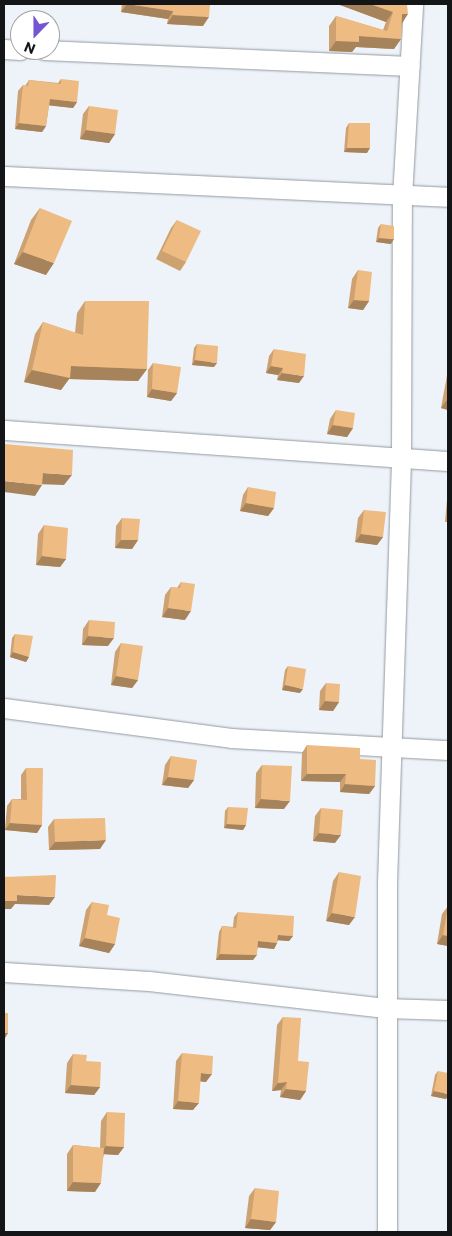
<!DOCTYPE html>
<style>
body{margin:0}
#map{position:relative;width:452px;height:1236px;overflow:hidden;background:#edf3f9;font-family:Commissioner,sans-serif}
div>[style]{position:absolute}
.roads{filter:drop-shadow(0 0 1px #93999f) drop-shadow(0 0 1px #93999f)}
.street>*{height:19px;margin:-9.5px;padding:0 9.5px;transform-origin:9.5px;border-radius:9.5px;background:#fff}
.wall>*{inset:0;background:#cda170}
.shaded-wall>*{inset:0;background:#a7835b}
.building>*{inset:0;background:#eebb82}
span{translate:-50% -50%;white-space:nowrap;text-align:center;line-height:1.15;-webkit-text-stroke:5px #fff;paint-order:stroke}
.frame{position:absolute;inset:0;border:5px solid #131517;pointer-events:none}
.north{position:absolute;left:10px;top:10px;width:50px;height:50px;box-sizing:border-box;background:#fff;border:1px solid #a1a1a2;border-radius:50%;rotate:202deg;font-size:14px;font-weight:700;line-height:20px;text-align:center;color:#131517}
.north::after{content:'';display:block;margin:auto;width:18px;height:22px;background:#7456d0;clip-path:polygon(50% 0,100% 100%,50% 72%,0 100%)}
</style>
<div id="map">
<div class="roads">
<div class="street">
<div style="left:4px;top:49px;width:16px;rotate:4deg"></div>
<div style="left:44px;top:50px;width:366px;rotate:2.5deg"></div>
<div style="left:4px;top:176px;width:444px;rotate:2.7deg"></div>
<div style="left:4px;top:430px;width:445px;rotate:4deg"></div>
<div style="left:4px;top:708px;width:229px;rotate:7.5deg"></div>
<div style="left:231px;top:738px;width:217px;rotate:3.2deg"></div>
<div style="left:4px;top:972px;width:145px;rotate:3.6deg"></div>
<div style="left:149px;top:981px;width:238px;rotate:6.5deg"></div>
<div style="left:385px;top:1008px;width:63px;rotate:1.8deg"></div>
<div style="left:387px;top:1232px;width:349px;rotate:-90deg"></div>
<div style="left:387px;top:883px;width:425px;rotate:-88.1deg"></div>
<div style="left:401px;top:458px;width:261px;rotate:-89.8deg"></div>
<div style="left:402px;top:197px;width:193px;rotate:-86.7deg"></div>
</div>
</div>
<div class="wall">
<div style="clip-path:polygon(122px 4px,210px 4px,203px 26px,167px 24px,168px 19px,121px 12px)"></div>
<div style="clip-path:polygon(340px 4px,407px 4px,402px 23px,401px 39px,394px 49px,356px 47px,352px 52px,329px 51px,329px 26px,336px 16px,383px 30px,386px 22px,340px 5px)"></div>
<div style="clip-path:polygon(61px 79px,77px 102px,73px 108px,49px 105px,46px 126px,42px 132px,15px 129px,18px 91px,23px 85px,25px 86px,29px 80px,58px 83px)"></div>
<div style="clip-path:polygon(89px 106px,115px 134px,109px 143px,80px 139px,83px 114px)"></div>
<div style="clip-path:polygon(349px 123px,367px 153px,344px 152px,346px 128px)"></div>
<div style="clip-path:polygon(40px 208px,46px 275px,14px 264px,31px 220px)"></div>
<div style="clip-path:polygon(177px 220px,186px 262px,180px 271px,156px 259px,171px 228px)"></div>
<div style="clip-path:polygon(381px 224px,391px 244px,376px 242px,378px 228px)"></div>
<div style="clip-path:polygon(358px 270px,369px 301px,363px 310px,348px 308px,352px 279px)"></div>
<div style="clip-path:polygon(85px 301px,147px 369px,138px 381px,69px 379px,61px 390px,24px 382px,35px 334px,43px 322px,75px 333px,77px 313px)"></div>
<div style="clip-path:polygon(197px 344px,214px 367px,192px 365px,194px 348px)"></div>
<div style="clip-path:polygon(274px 349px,299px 383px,277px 380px,278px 375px,266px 373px,269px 356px)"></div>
<div style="clip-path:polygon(153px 363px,177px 393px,171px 401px,147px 397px,148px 370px)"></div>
<div style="clip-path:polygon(448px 370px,448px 410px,441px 408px)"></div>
<div style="clip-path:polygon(336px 410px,353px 428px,347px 437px,327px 434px,330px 419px)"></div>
<div style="clip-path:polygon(248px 487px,274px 508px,268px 516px,240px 511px,243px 495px)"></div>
<div style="clip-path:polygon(448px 489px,448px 522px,445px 522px)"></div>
<div style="clip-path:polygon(364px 510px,383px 537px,377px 545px,355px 542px,358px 518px)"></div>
<div style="clip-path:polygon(122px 518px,138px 540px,132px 549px,115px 548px,116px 526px)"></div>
<div style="clip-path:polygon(44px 525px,66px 559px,60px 567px,36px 565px,38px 534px)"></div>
<div style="clip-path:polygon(181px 582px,185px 620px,162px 617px,165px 595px,171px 587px,177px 588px)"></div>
<div style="clip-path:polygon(89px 620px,108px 646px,82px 645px,83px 629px)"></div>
<div style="clip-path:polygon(15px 634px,29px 657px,26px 662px,10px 657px,12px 638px)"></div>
<div style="clip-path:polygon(121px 643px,138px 680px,132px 688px,111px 685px,115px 652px)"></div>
<div style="clip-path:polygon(288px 666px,300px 693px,282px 690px,285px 670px)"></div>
<div style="clip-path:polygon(326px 683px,339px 702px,333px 711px,319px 710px,320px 691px)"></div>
<div style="clip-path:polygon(307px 745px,360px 759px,375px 786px,369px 794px,340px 792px,340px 782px,301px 781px,302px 753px)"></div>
<div style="clip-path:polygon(171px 756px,194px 780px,188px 788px,162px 785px,165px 765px)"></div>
<div style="clip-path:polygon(262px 765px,284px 809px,255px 808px,256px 773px)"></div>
<div style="clip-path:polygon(26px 768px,42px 825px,37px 833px,5px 830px,7px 806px,12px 799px,21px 799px,21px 775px)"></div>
<div style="clip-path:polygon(228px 807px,246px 825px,243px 830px,224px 828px,225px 811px)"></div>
<div style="clip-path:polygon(321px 808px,335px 843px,313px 841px,315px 816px)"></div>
<div style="clip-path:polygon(54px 819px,100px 849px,49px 850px,48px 827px)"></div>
<div style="clip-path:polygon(339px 872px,349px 925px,326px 921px,333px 881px)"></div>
<div style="clip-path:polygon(92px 902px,107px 915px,115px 944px,109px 953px,79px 946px,86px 910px)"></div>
<div style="clip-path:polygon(448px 906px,448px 946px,437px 944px,442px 914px)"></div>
<div style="clip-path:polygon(238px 912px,293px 936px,289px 941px,278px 940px,277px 943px,274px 949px,258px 947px,253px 960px,216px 960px,219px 932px,222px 926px,233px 927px,234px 917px)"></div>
<div style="clip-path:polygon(283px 1017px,298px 1061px,306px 1091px,300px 1100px,280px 1097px,281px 1090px,272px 1091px,277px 1025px)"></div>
<div style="clip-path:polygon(182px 1053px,206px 1082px,200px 1081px,193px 1110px,173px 1109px,176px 1061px)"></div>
<div style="clip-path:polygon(73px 1054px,86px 1061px,100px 1087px,94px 1095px,65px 1093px,67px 1063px)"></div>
<div style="clip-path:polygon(438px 1071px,446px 1099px,431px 1096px,435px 1075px)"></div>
<div style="clip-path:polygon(107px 1112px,124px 1147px,118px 1155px,104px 1154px,95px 1192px,67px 1191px,67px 1154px,73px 1145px,100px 1148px,101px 1121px)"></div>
<div style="clip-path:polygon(255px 1188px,276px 1222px,270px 1230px,245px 1228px,249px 1196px)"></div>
</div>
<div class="shaded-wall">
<div style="clip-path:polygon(127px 4px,173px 11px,168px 19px,121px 12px)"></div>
<div style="clip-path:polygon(341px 4px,370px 4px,393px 12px,386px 22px,340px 5px)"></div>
<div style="clip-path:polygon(402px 14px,408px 14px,401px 25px)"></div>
<div style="clip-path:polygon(173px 15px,209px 17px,203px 26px,167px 24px)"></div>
<div style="clip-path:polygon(359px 36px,401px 39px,394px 49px,356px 47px,352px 52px,329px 51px,336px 41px)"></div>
<div style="clip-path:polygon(50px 99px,77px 102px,73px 108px,45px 105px)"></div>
<div style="clip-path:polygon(19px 123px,46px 126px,42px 132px,15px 129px)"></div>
<div style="clip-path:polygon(86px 130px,115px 134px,109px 143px,80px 139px)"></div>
<div style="clip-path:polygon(347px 148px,370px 148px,367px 153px,344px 152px)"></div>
<div style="clip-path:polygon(379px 238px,394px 239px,391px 244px,376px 242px)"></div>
<div style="clip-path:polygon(23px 252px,54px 263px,46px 275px,14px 264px)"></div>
<div style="clip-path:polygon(354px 300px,369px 301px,363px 310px,348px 308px)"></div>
<div style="clip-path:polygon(195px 360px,217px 363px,214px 367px,192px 365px)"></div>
<div style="clip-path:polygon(71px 366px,147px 369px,138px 381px,69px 379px,61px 390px,24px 382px,32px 370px)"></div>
<div style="clip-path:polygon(271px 366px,283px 368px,278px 375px,266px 373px)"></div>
<div style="clip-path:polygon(282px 373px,304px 376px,299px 383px,277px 380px)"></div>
<div style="clip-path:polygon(152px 389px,177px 393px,171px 401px,147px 397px)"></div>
<div style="clip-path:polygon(447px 400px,448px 400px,448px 410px,441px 408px)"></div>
<div style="clip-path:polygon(333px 425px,353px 428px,347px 437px,327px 434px)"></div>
<div style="clip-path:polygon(43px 473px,72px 475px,64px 485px,35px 484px)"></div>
<div style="clip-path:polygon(4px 481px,42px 485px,35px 496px,4px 492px)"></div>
<div style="clip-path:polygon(246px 503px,274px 508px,268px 516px,240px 511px)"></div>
<div style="clip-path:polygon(361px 534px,383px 537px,377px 545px,355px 542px)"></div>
<div style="clip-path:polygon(121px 540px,138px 540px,132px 549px,115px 548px)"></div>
<div style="clip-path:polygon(42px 556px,66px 559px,60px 567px,36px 565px)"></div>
<div style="clip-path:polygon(168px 608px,191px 611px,185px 620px,162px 617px)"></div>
<div style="clip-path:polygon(88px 636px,114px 638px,108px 646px,82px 645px)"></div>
<div style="clip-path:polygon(13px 652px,29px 657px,26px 662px,10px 657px)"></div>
<div style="clip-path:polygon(116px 676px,138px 680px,132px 688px,111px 685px)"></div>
<div style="clip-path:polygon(285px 685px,303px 689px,300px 693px,282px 690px)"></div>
<div style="clip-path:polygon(325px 701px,339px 702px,333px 711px,319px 710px)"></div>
<div style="clip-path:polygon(307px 774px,346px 774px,340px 782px,301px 781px)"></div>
<div style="clip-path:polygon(168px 777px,194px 780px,188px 788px,162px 785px)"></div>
<div style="clip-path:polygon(345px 784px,375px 786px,369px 794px,340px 792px)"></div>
<div style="clip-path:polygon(261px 799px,290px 801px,284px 809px,255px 808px)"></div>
<div style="clip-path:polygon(10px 823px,42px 825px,37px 833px,5px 830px)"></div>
<div style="clip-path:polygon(227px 824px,246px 825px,243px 830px,224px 828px)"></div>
<div style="clip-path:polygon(319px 833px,341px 835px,335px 843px,313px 841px)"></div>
<div style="clip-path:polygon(106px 840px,100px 849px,49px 850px,55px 842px)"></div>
<div style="clip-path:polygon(17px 895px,55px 897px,49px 905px,15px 904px,11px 909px,4px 909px,4px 901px)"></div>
<div style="clip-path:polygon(332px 913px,355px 917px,349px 925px,326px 921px)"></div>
<div style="clip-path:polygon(278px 935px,293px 936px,289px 941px,274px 940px)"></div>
<div style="clip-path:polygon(443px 935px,448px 936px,448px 946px,437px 944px)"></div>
<div style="clip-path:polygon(85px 938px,115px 944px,109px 953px,79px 946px)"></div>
<div style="clip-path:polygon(258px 941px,277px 943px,274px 949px,254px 947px)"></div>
<div style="clip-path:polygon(220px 954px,257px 955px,253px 960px,216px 960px)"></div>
<div style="clip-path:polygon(4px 1033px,8px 1033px,4px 1040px)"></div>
<div style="clip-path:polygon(201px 1073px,212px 1074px,206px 1082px,196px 1081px)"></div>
<div style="clip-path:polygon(287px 1082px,281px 1090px,272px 1091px,278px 1083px)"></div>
<div style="clip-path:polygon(71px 1085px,100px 1087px,94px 1095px,65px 1093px)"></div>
<div style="clip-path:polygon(286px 1089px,306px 1091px,300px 1100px,280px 1097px)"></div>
<div style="clip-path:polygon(434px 1091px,448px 1094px,448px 1096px,446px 1099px,431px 1096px)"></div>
<div style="clip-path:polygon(178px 1101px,199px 1103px,193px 1110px,173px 1109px)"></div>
<div style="clip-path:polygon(106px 1146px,124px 1147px,118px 1155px,100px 1154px)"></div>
<div style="clip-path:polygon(73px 1182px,101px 1183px,95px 1192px,67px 1191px)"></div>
<div style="clip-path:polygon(251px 1219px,276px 1222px,270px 1230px,245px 1228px)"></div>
</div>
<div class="building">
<div style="clip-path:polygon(127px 4px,210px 4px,209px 17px,173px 15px,173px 11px)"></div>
<div style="clip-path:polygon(370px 4px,407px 4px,408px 14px,402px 14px,401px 39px,359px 36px,359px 42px,336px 41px,336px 16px,387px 31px,393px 12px)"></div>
<div style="clip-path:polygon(61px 79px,79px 81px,77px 102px,50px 99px,46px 126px,19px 123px,23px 85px,28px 86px,29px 80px,61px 84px)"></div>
<div style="clip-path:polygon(89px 106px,118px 110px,115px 134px,86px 130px)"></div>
<div style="clip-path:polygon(349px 123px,370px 123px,370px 148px,347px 148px)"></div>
<div style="clip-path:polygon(40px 208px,72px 221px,54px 263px,23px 252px)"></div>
<div style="clip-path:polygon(177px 220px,201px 231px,186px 262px,162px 251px)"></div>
<div style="clip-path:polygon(381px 224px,394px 226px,394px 239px,379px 238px)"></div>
<div style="clip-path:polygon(358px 270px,372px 272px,369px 301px,354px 300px)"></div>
<div style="clip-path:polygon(85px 301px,149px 301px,147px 369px,71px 366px,70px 378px,32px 370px,43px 322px,83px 335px)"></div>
<div style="clip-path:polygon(197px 344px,218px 346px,217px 363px,195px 360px)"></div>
<div style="clip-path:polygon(274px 349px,306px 354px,304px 376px,282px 373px,283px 368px,271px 366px)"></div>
<div style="clip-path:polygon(153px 363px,181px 367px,177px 393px,152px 389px)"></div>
<div style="clip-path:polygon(336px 410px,355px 413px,353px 428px,333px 425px)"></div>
<div style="clip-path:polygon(4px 444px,73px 450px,72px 475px,43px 473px,42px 485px,4px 481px)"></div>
<div style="clip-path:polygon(248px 487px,276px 492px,274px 508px,246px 503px)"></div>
<div style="clip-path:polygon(364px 510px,386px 512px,383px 537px,361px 534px)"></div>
<div style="clip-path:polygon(122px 518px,140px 519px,138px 540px,121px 540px)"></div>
<div style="clip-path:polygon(44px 525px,68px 528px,66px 559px,42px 556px)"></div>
<div style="clip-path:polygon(181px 582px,195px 584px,191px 611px,168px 608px,171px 587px,180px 588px)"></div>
<div style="clip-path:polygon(89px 620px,115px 622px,114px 638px,88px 636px)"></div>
<div style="clip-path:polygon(15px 634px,33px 636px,29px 657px,13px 652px)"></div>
<div style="clip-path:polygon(121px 643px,143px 646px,138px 680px,116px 676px)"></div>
<div style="clip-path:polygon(288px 666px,306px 669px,303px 689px,285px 685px)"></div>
<div style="clip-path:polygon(326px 683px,340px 684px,339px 702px,325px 701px)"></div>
<div style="clip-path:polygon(307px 745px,360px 748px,360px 759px,376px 760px,375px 786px,345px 784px,346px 774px,307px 774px)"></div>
<div style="clip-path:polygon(171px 756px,197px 760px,194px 780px,168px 777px)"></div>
<div style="clip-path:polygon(262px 765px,292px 766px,290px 801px,261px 799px)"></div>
<div style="clip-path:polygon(26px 768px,43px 768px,42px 825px,10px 823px,12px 799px,27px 800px)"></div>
<div style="clip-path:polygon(228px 807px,248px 808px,246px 825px,227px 824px)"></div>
<div style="clip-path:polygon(321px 808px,343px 810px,341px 835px,319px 833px)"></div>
<div style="clip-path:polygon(105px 818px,106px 840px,55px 842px,54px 819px)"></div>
<div style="clip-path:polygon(339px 872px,361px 876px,355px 917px,332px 913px)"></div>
<div style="clip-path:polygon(56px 875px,55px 897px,17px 895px,17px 901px,4px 901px,4px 877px)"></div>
<div style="clip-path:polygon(92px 902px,109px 905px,107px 915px,120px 918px,115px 944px,85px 938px)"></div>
<div style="clip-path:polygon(448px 906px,448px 936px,443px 935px)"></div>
<div style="clip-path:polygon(238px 912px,294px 916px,293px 936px,278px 935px,277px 943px,258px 941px,257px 955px,220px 954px,222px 926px,236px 928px)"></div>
<div style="clip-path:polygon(4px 1013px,8px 1013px,8px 1033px,4px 1033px)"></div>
<div style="clip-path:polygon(283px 1017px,301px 1018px,298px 1061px,309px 1062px,306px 1091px,286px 1089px,287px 1082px,278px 1083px)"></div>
<div style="clip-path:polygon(182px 1053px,213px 1056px,212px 1074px,201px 1073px,199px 1103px,178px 1101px)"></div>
<div style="clip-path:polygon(73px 1054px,87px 1055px,86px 1061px,101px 1062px,100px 1087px,71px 1085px)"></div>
<div style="clip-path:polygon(438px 1071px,448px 1073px,448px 1094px,434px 1091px)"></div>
<div style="clip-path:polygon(107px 1112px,125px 1113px,124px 1147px,106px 1146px)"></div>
<div style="clip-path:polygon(73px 1145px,104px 1148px,101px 1183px,73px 1182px)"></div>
<div style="clip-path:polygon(255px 1188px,279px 1191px,276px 1222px,251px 1219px)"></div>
</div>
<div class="frame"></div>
<div class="north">N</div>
</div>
